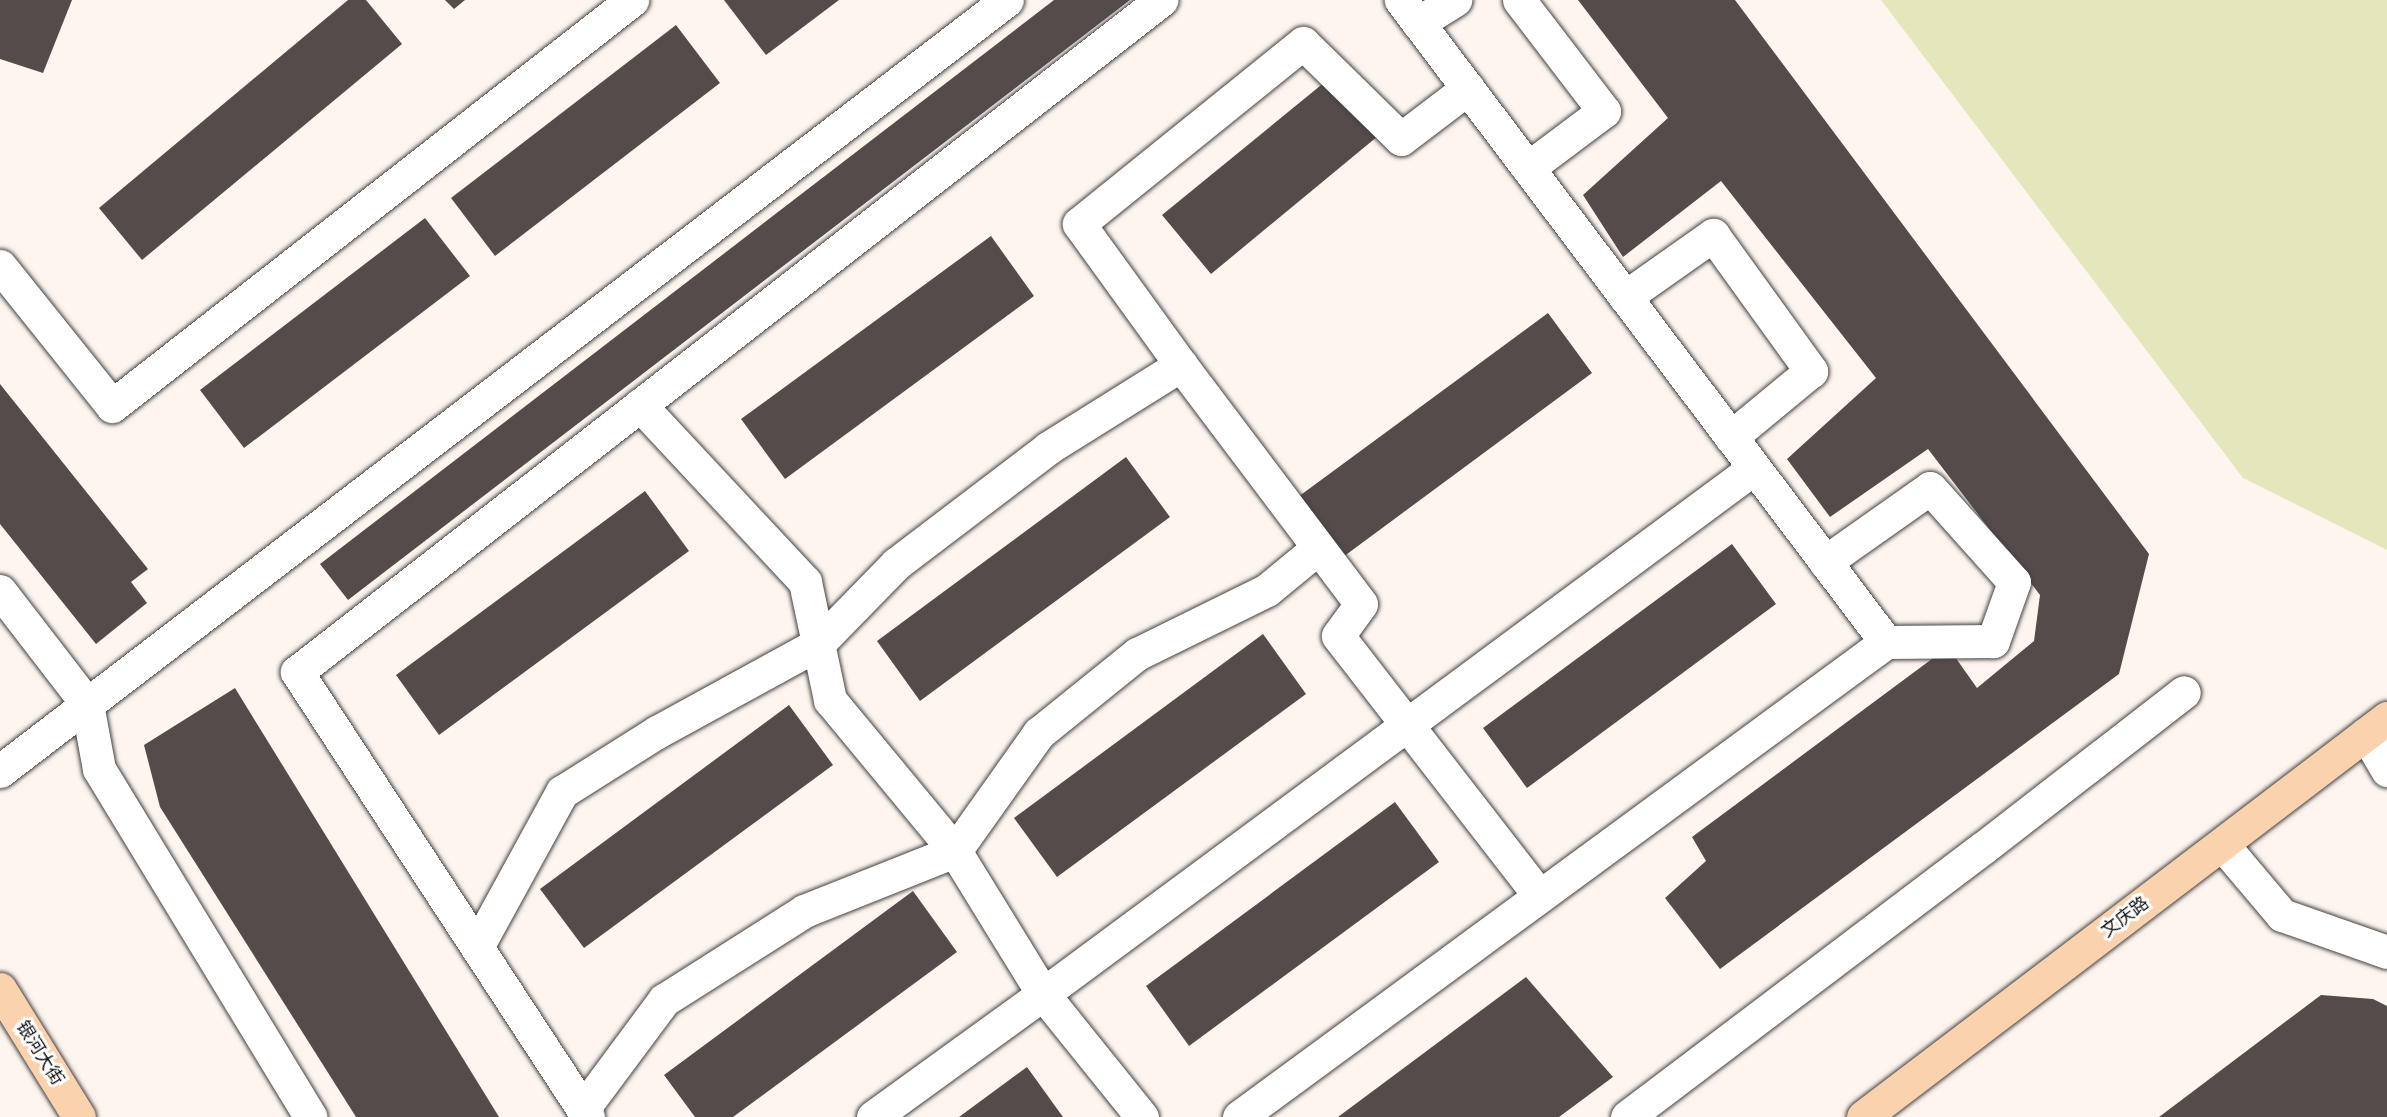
<!DOCTYPE html>
<meta charset="utf-8">
<style>
body{margin:0}
#map{position:relative;width:2387px;height:1117px;overflow:hidden;background:#fef5ef;font-family:"Source Serif 4","Noto Sans SC",serif}
div>[style]{position:absolute}
.green>*{inset:0;background:#e4e7bb}
.building>*{inset:0;background:#564b4b}
.roads{filter:drop-shadow(0 0 2px #414141) drop-shadow(0 0 2px #414141)}
.street>*{height:33px;margin:-16.5px;padding:0 16.5px;transform-origin:16.5px;border-radius:16.5px;background:#fff}
.secondary>*{height:33px;margin:-16.5px;padding:0 16.5px;transform-origin:16.5px;border-radius:16.5px;background:#fbd2ae}
span{translate:-50% -50%;white-space:nowrap;text-align:center;line-height:1.15;-webkit-text-stroke:6px #fff;paint-order:stroke}
.street-label{font-size:18px;color:#0e0e0e}
</style>
<div id="map">
<div class="green">
<div style="clip-path:polygon(1881px 0,2387px 0,2387px 550px,2243px 478px)"></div>
</div>
<div class="building">
<div style="clip-path:polygon(0 0,72px 0,43px 73px,0 59px)"></div>
<div style="clip-path:polygon(348px 0,366px 0,402px 44px,142px 260px,99px 208px)"></div>
<div style="clip-path:polygon(445px 0,465px 0,454px 9px)"></div>
<div style="clip-path:polygon(724px 0,839px 0,766px 55px)"></div>
<div style="clip-path:polygon(1054px 0,1130px 0,348px 600px,320px 564px)"></div>
<div style="clip-path:polygon(1578px 0,1735px 0,2149px 554px,2119px 674px,1720px 969px,1665px 898px,1706px 861px,1692px 837px,1948px 647px,1977px 688px,2034px 641px,2040px 595px,1928px 449px,1830px 517px,1787px 459px,1876px 378px,1721px 181px,1623px 257px,1583px 195px,1668px 118px)"></div>
<div style="clip-path:polygon(676px 25px,720px 83px,495px 256px,451px 198px)"></div>
<div style="clip-path:polygon(1331px 77px,1378px 136px,1211px 274px,1162px 215px)"></div>
<div style="clip-path:polygon(425px 218px,470px 276px,244px 448px,200px 390px)"></div>
<div style="clip-path:polygon(991px 236px,1034px 296px,785px 479px,741px 419px)"></div>
<div style="clip-path:polygon(1548px 313px,1592px 373px,1343px 557px,1298px 497px)"></div>
<div style="clip-path:polygon(0 384px,148px 569px,131px 582px,147px 603px,96px 644px,0 524px)"></div>
<div style="clip-path:polygon(1126px 457px,1170px 517px,920px 701px,877px 641px)"></div>
<div style="clip-path:polygon(645px 491px,689px 551px,439px 735px,396px 675px)"></div>
<div style="clip-path:polygon(1732px 544px,1776px 604px,1527px 788px,1483px 728px)"></div>
<div style="clip-path:polygon(1263px 634px,1306px 694px,1057px 877px,1014px 818px)"></div>
<div style="clip-path:polygon(235px 688px,499px 1117px,356px 1117px,160px 807px,144px 745px)"></div>
<div style="clip-path:polygon(789px 705px,833px 765px,584px 948px,540px 889px)"></div>
<div style="clip-path:polygon(1395px 802px,1439px 862px,1189px 1046px,1146px 986px)"></div>
<div style="clip-path:polygon(913px 891px,957px 952px,733px 1117px,695px 1117px,664px 1075px)"></div>
<div style="clip-path:polygon(1526px 977px,1613px 1077px,1559px 1117px,1338px 1117px)"></div>
<div style="clip-path:polygon(2321px 995px,2373px 999px,2387px 1006px,2387px 1117px,2159px 1117px)"></div>
<div style="clip-path:polygon(1027px 1067px,1063px 1117px,959px 1117px)"></div>
</div>
<div class="roads">
<div class="street">
<div style="left:1519px;top:0;width:140px;rotate:52.6deg"></div>
<div style="left:1604px;top:111px;width:95px;rotate:143.1deg"></div>
<div style="left:1418px;top:23px;width:44px;rotate:-31.9deg"></div>
<div style="left:1468px;top:88px;width:84px;rotate:142.7deg"></div>
<div style="left:1401px;top:139px;width:137px;rotate:-135.6deg"></div>
<div style="left:1303px;top:43px;width:288px;rotate:141.1deg"></div>
<div style="left:1079px;top:224px;width:174px;rotate:54.1deg"></div>
<div style="left:1181px;top:365px;width:299px;rotate:53deg"></div>
<div style="left:1361px;top:604px;width:39px;rotate:126deg"></div>
<div style="left:1338px;top:636px;width:329px;rotate:52.2deg"></div>
<div style="left:0;top:266px;width:179px;rotate:51.3deg"></div>
<div style="left:112px;top:406px;width:660px;rotate:-37.98deg"></div>
<div style="left:1625px;top:297px;width:108px;rotate:-35.2deg"></div>
<div style="left:1713px;top:235px;width:168px;rotate:54.2deg"></div>
<div style="left:1811px;top:371px;width:104px;rotate:140.5deg"></div>
<div style="left:640px;top:405px;width:242px;rotate:47deg"></div>
<div style="left:805px;top:582px;width:121px;rotate:78deg"></div>
<div style="left:830px;top:700px;width:196px;rotate:50.4deg"></div>
<div style="left:955px;top:851px;width:168px;rotate:58.4deg"></div>
<div style="left:1043px;top:994px;width:210px;rotate:144.1deg"></div>
<div style="left:1825px;top:562px;width:128px;rotate:-35.2deg"></div>
<div style="left:1930px;top:488px;width:126px;rotate:48.2deg"></div>
<div style="left:2014px;top:582px;width:63px;rotate:109.6deg"></div>
<div style="left:1993px;top:641px;width:107px;rotate:179.5deg"></div>
<div style="left:0;top:591px;width:143px;rotate:52.4deg"></div>
<div style="left:87px;top:704px;width:66px;rotate:79.5deg"></div>
<div style="left:99px;top:769px;width:407px;rotate:58.7deg"></div>
<div style="left:2366px;top:734px;width:42px;rotate:59.7deg"></div>
<div style="left:0;top:771px;width:1268px;rotate:-37.44deg"></div>
<div style="left:2222px;top:844px;width:93px;rotate:49.8deg"></div>
<div style="left:2282px;top:915px;width:111px;rotate:19.4deg"></div>
<div style="left:477px;top:947px;width:177px;rotate:-61.3deg"></div>
<div style="left:562px;top:792px;width:112px;rotate:-32.3deg"></div>
<div style="left:657px;top:732px;width:183px;rotate:-28.7deg"></div>
<div style="left:818px;top:644px;width:112px;rotate:-45.7deg"></div>
<div style="left:896px;top:564px;width:191px;rotate:-37.3deg"></div>
<div style="left:1048px;top:448px;width:157px;rotate:-32deg"></div>
<div style="left:583px;top:1109px;width:136px;rotate:-53.4deg"></div>
<div style="left:664px;top:1000px;width:166px;rotate:-32.4deg"></div>
<div style="left:804px;top:911px;width:162px;rotate:-21.7deg"></div>
<div style="left:955px;top:851px;width:145px;rotate:-54.6deg"></div>
<div style="left:1039px;top:733px;width:126px;rotate:-38.9deg"></div>
<div style="left:1137px;top:654px;width:145px;rotate:-26.2deg"></div>
<div style="left:1267px;top:590px;width:66px;rotate:-39.5deg"></div>
<div style="left:588px;top:1117px;width:532px;rotate:-123.18deg"></div>
<div style="left:297px;top:672px;width:1095px;rotate:-37.87deg"></div>
<div style="left:1142px;top:1117px;width:158px;rotate:-128.8deg"></div>
<div style="left:1043px;top:994px;width:884px;rotate:-36.49deg"></div>
<div style="left:1239px;top:1117px;width:803px;rotate:-36.28deg"></div>
<div style="left:1886px;top:642px;width:805px;rotate:-127.07deg"></div>
<div style="left:1627px;top:1117px;width:446px;rotate:-37.1deg"></div>
<div style="left:1983px;top:848px;width:254px;rotate:-37.8deg"></div>
</div>
<div class="secondary">
<div style="left:0;top:989px;width:150px;rotate:58.3deg"></div>
<div style="left:1863px;top:1117px;width:659px;rotate:-37.29deg"></div>
</div>
</div>
<div class="street-label">
<span style="left:2125px;top:917px;rotate:-37deg">文庆路</span>
<span style="left:40px;top:1053px;rotate:58deg">银河大街</span>
</div>
</div>
